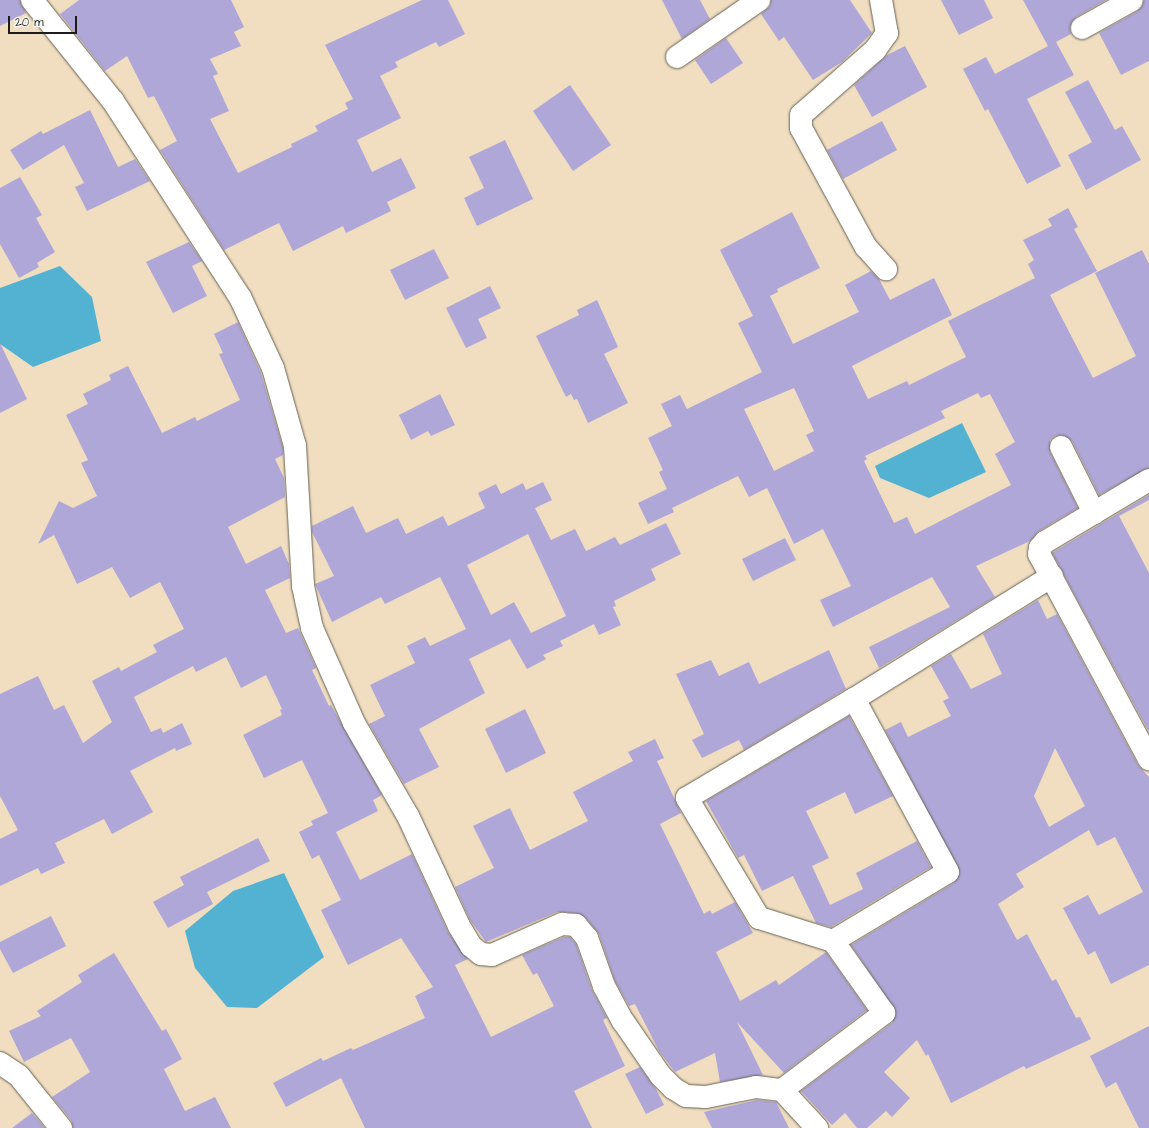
<!DOCTYPE html>
<style>
body{margin:0}
#map{position:relative;width:1149px;height:1128px;overflow:hidden;background:#f1dec0;font-family:"Architects Daughter",sans-serif}
div>[style]{position:absolute}
.water>*{inset:0;background:#53b2d2}
.building>*{inset:0;background:#aea7d7}
.roads{filter:drop-shadow(0 0 1px #676055) drop-shadow(0 0 1px #676055)}
.minor>*{height:22px;margin:-11px;padding:0 11px;transform-origin:11px;border-radius:11px;background:#fff}
span{translate:-50% -50%;white-space:nowrap;text-align:center;line-height:1.15;-webkit-text-stroke:4px #f6f6f2;paint-order:stroke}
.scale{position:absolute;left:8px;top:16px;width:69px;height:18px;box-sizing:border-box;border:2px solid #1c1c1c;border-top:0;padding-left:5px;font-size:12px;line-height:14px;white-space:nowrap;color:#1c1c1c;-webkit-text-stroke:3px #f6f6f2;paint-order:stroke}
</style>
<div id="map">
<div class="water">
<div style="clip-path:polygon(60px 266px,92px 297px,101px 341px,33px 367px,0 344px,0 288px)"></div>
<div style="clip-path:polygon(962px 423px,986px 472px,929px 498px,880px 478px,875px 466px)"></div>
<div style="clip-path:polygon(284px 873px,324px 957px,257px 1008px,227px 1007px,195px 968px,185px 931px,233px 891px)"></div>
</div>
<div class="building">
<div style="clip-path:polygon(0 0,20px 0,26px 13px,0 26px)"></div>
<div style="clip-path:polygon(79px 0,231px 0,244px 27px,234px 32px,241px 46px,210px 59px,218px 74px,213px 76px,229px 111px,210px 119px,238px 173px,292px 147px,291px 144px,318px 131px,315px 126px,348px 109px,345px 103px,353px 99px,325px 45px,422px 0,448px 0,465px 34px,439px 47px,436px 42px,395px 62px,398px 67px,380px 76px,401px 118px,357px 140px,372px 172px,401px 158px,416px 188px,387px 202px,391px 211px,346px 233px,343px 226px,293px 251px,279px 223px,224px 250px,160px 150px,177px 141px,154px 96px,148px 98px,127px 56px,105px 71px,60px 14px)"></div>
<div style="clip-path:polygon(662px 0,700px 0,710px 19px,682px 39px)"></div>
<div style="clip-path:polygon(771px 0,850px 0,872px 33px,842px 62px,813px 80px,784px 37px,779px 41px,761px 14px,770px 6px)"></div>
<div style="clip-path:polygon(941px 0,984px 0,993px 18px,959px 35px)"></div>
<div style="clip-path:polygon(1023px 0,1106px 0,1076px 17px,1070px 27px,1071px 34px,1056px 42px,1074px 75px,1027px 99px,1061px 166px,1027px 184px,988px 109px,985px 111px,963px 69px,986px 57px,995px 74px,1048px 46px)"></div>
<div style="clip-path:polygon(1144px 0,1149px 0,1149px 61px,1121px 75px,1099px 33px,1138px 11px)"></div>
<div style="clip-path:polygon(726px 38px,743px 63px,711px 84px,695px 60px)"></div>
<div style="clip-path:polygon(905px 46px,927px 87px,872px 117px,854px 85px,887px 55px)"></div>
<div style="clip-path:polygon(1088px 80px,1115px 130px,1122px 126px,1141px 160px,1086px 190px,1068px 155px,1092px 142px,1065px 92px)"></div>
<div style="clip-path:polygon(570px 85px,611px 145px,573px 171px,533px 111px)"></div>
<div style="clip-path:polygon(90px 110px,118px 167px,135px 159px,150px 181px,87px 211px,75px 187px,84px 183px,64px 145px,23px 170px,10px 150px,41px 131px,43px 134px)"></div>
<div style="clip-path:polygon(882px 121px,897px 150px,843px 179px,827px 150px)"></div>
<div style="clip-path:polygon(505px 140px,533px 199px,477px 226px,464px 198px,484px 188px,469px 157px)"></div>
<div style="clip-path:polygon(20px 177px,42px 215px,36px 218px,55px 252px,37px 263px,39px 267px,19px 278px,0 244px,0 188px)"></div>
<div style="clip-path:polygon(evenodd,1068px 208px,1078px 227px,1074px 229px,1097px 271px,1050px 295px,1093px 378px,1136px 356px,1095px 273px,1142px 250px,1149px 264px,1149px 468px,1099px 495px,1072px 441px,1062px 435px,1055px 436px,1050px 440px,1050px 452px,1078px 508px,1039px 531px,1030px 541px,976px 566px,995px 597px,879px 668px,869px 647px,950px 607px,932px 577px,833px 627px,820px 600px,851px 586px,823px 529px,794px 544px,767px 488px,749px 497px,738px 476px,672px 508px,674px 512px,648px 524px,638px 503px,667px 489px,659px 472px,663px 470px,648px 438px,672px 426px,661px 404px,680px 395px,687px 409px,762px 372px,738px 323px,753px 316px,720px 250px,792px 212px,820px 268px,777px 289px,778px 292px,770px 296px,793px 344px,859px 312px,845px 285px,871px 271px,879px 279px,890px 300px,934px 278px,952px 315px,852px 366px,868px 399px,907px 381px,909px 385px,966px 357px,948px 321px,1035px 278px,1028px 264px,1034px 260px,1023px 240px,1052px 226px,1048px 219px,1068px 208px,794px 388px,814px 431px,806px 435px,814px 451px,774px 471px,744px 409px,794px 388px,1068px 208px,978px 393px,981px 398px,990px 394px,1015px 442px,995px 454px,1011px 485px,915px 534px,907px 517px,894px 523px,864px 461px,867px 459px,865px 456px,945px 418px,941px 411px,978px 393px)"></div>
<div style="clip-path:polygon(189px 242px,202px 261px,192px 266px,207px 296px,173px 313px,146px 262px)"></div>
<div style="clip-path:polygon(434px 249px,449px 278px,405px 300px,390px 270px)"></div>
<div style="clip-path:polygon(490px 286px,501px 308px,478px 319px,487px 338px,466px 348px,446px 308px)"></div>
<div style="clip-path:polygon(597px 300px,618px 347px,604px 354px,628px 403px,588px 423px,577px 399px,574px 400px,571px 394px,566px 397px,536px 336px,579px 315px,577px 310px)"></div>
<div style="clip-path:polygon(238px 322px,261px 373px,283px 448px,283px 455px,275px 459px,284px 478px,285px 497px,228px 527px,246px 564px,281px 546px,289px 564px,290px 578px,265px 590px,286px 633px,298px 628px,316px 668px,312px 670px,329px 706px,331px 705px,382px 795px,373px 800px,378px 811px,336px 832px,360px 880px,412px 854px,448px 932px,468px 959px,455px 965px,491px 1037px,554px 1006px,537px 973px,533px 975px,522px 955px,564px 937px,570px 937px,576px 944px,592px 990px,607px 1018px,603px 1020px,625px 1066px,574px 1091px,592px 1128px,365px 1128px,341px 1078px,286px 1107px,273px 1083px,321px 1058px,323px 1061px,351px 1048px,353px 1050px,425px 1018px,415px 996px,433px 987px,401px 938px,348px 965px,321px 910px,341px 900px,319px 855px,312px 859px,299px 832px,313px 825px,311px 821px,328px 813px,302px 760px,264px 778px,243px 735px,282px 715px,280px 710px,282px 709px,266px 675px,241px 688px,226px 657px,196px 672px,193px 666px,134px 697px,151px 732px,161px 728px,163px 733px,182px 723px,192px 744px,176px 751px,175px 748px,130px 771px,153px 812px,112px 834px,104px 819px,55px 843px,65px 863px,41px 874px,38px 868px,0 886px,0 839px,18px 830px,0 796px,0 694px,38px 676px,54px 710px,64px 705px,83px 743px,112px 722px,92px 681px,119px 667px,121px 671px,157px 652px,153px 645px,184px 629px,160px 582px,130px 598px,112px 567px,77px 584px,54px 535px,38px 544px,59px 501px,73px 508px,97px 496px,81px 463px,88px 460px,66px 415px,88px 404px,83px 394px,111px 380px,109px 375px,128px 366px,162px 433px,195px 417px,197px 421px,240px 400px,219px 354px,223px 353px,214px 334px)"></div>
<div style="clip-path:polygon(0 343px,27px 399px,0 413px)"></div>
<div style="clip-path:polygon(440px 394px,455px 425px,431px 436px,428px 431px,411px 440px,399px 415px)"></div>
<div style="clip-path:polygon(evenodd,543px 482px,552px 500px,535px 508px,551px 540px,575px 529px,586px 551px,615px 537px,620px 545px,666px 523px,681px 554px,651px 569px,656px 580px,614px 601px,616px 606px,613px 607px,621px 625px,599px 635px,594px 624px,560px 641px,563px 646px,543px 655px,546px 659px,527px 669px,510px 639px,469px 659px,485px 693px,419px 729px,439px 767px,404px 784px,369px 724px,385px 716px,370px 685px,415px 663px,407px 646px,425px 637px,430px 646px,466px 629px,440px 577px,385px 604px,381px 597px,332px 622px,315px 584px,334px 576px,312px 532px,312px 526px,353px 506px,366px 533px,398px 518px,406px 534px,443px 516px,448px 526px,485px 508px,478px 493px,496px 484px,501px 494px,523px 483px,526px 490px,543px 482px,528px 534px,566px 616px,531px 633px,514px 602px,491px 615px,467px 565px,528px 534px)"></div>
<div style="clip-path:polygon(1149px 495px,1149px 500px,1119px 516px,1149px 573px,1149px 732px,1052px 553px)"></div>
<div style="clip-path:polygon(785px 538px,796px 560px,753px 581px,742px 559px)"></div>
<div style="clip-path:polygon(evenodd,1038px 600px,1047px 619px,1057px 614px,1138px 765px,1149px 777px,1149px 965px,1111px 984px,1095px 951px,1088px 955px,1063px 908px,1088px 895px,1099px 915px,1143px 892px,1115px 837px,1097px 846px,1089px 830px,1016px 874px,1024px 887px,998px 904px,1017px 940px,1027px 934px,1052px 981px,1056px 979px,1076px 1018px,1080px 1017px,1091px 1039px,1026px 1069px,1024px 1066px,951px 1103px,928px 1054px,926px 1056px,917px 1040px,884px 1072px,910px 1098px,892px 1117px,886px 1111px,867px 1128px,857px 1128px,845px 1113px,832px 1125px,801px 1091px,892px 1023px,896px 1012px,851px 945px,954px 883px,960px 873px,885px 730px,901px 722px,908px 737px,951px 716px,943px 701px,949px 698px,931px 666px,951px 654px,971px 689px,1002px 674px,983px 634px,1038px 600px,1055px 748px,1085px 806px,1049px 827px,1034px 796px,1055px 748px)"></div>
<div style="clip-path:polygon(829px 650px,846px 689px,744px 750px,739px 740px,702px 758px,692px 740px,704px 734px,676px 674px,711px 660px,719px 676px,749px 662px,759px 684px)"></div>
<div style="clip-path:polygon(525px 709px,546px 753px,506px 773px,485px 729px)"></div>
<div style="clip-path:polygon(849px 716px,893px 796px,855px 814px,845px 792px,806px 811px,829px 858px,812px 866px,830px 905px,863px 889px,856px 873px,917px 841px,931px 867px,831px 927px,816px 923px,793px 876px,762px 891px,744px 855px,738px 858px,706px 801px)"></div>
<div style="clip-path:polygon(655px 739px,664px 758px,657px 761px,681px 813px,660px 824px,704px 914px,710px 910px,712px 914px,735px 902px,753px 933px,716px 952px,740px 1001px,776px 980px,779px 985px,826px 952px,867px 1010px,784px 1073px,737px 1022px,763px 1075px,720px 1082px,715px 1053px,675px 1072px,659px 1051px,635px 1004px,629px 1006px,615px 981px,599px 934px,585px 917px,577px 913px,557px 912px,486px 942px,470px 920px,455px 887px,494px 868px,473px 826px,510px 808px,530px 850px,588px 821px,573px 792px,633px 761px,628px 752px)"></div>
<div style="clip-path:polygon(258px 838px,270px 861px,207px 892px,213px 904px,168px 928px,153px 902px,184px 885px,180px 877px)"></div>
<div style="clip-path:polygon(51px 916px,66px 946px,13px 973px,0 949px,0 942px)"></div>
<div style="clip-path:polygon(114px 953px,162px 1031px,166px 1029px,182px 1059px,164px 1069px,185px 1111px,215px 1097px,231px 1128px,73px 1128px,71px 1120px,52px 1097px,90px 1072px,71px 1038px,24px 1062px,9px 1031px,41px 1016px,37px 1011px,82px 982px,78px 975px)"></div>
<div style="clip-path:polygon(1149px 1026px,1149px 1128px,1139px 1128px,1116px 1082px,1106px 1088px,1090px 1056px)"></div>
<div style="clip-path:polygon(640px 1067px,656px 1089px,664px 1105px,646px 1114px,625px 1074px)"></div>
<div style="clip-path:polygon(757px 1100px,776px 1102px,789px 1128px,712px 1128px,704px 1112px)"></div>
<div style="clip-path:polygon(32px 1113px,45px 1128px,12px 1128px)"></div>
</div>
<div class="roads">
<div class="minor">
<div style="left:32px;top:0;width:129px;rotate:51.3deg"></div>
<div style="left:113px;top:101px;width:234px;rotate:57.1deg"></div>
<div style="left:240px;top:297px;width:78px;rotate:65.1deg"></div>
<div style="left:273px;top:368px;width:81px;rotate:74.2deg"></div>
<div style="left:295px;top:446px;width:140px;rotate:86.7deg"></div>
<div style="left:303px;top:586px;width:43px;rotate:77.9deg"></div>
<div style="left:312px;top:628px;width:104px;rotate:66.1deg"></div>
<div style="left:354px;top:723px;width:108px;rotate:59.9deg"></div>
<div style="left:408px;top:816px;width:121px;rotate:65.1deg"></div>
<div style="left:459px;top:926px;width:23px;rotate:59deg"></div>
<div style="left:471px;top:946px;width:13px;rotate:39deg"></div>
<div style="left:481px;top:954px;width:11px;rotate:5deg"></div>
<div style="left:492px;top:955px;width:77px;rotate:-23.9deg"></div>
<div style="left:562px;top:924px;width:14px;rotate:4deg"></div>
<div style="left:576px;top:925px;width:17px;rotate:50deg"></div>
<div style="left:587px;top:938px;width:51px;rotate:70.5deg"></div>
<div style="left:604px;top:986px;width:40px;rotate:62deg"></div>
<div style="left:623px;top:1021px;width:67px;rotate:55.4deg"></div>
<div style="left:661px;top:1076px;width:17px;rotate:45deg"></div>
<div style="left:673px;top:1088px;width:15px;rotate:32deg"></div>
<div style="left:686px;top:1096px;width:20px;rotate:3deg"></div>
<div style="left:706px;top:1097px;width:51px;rotate:-11.3deg"></div>
<div style="left:756px;top:1087px;width:26px;rotate:7deg"></div>
<div style="left:782px;top:1090px;width:52px;rotate:47.4deg"></div>
<div style="left:881px;top:0;width:34px;rotate:80deg"></div>
<div style="left:887px;top:33px;width:21px;rotate:125deg"></div>
<div style="left:875px;top:50px;width:98px;rotate:138.7deg"></div>
<div style="left:801px;top:115px;width:13px;rotate:90deg"></div>
<div style="left:801px;top:128px;width:136px;rotate:61.4deg"></div>
<div style="left:866px;top:247px;width:30px;rotate:48deg"></div>
<div style="left:1082px;top:28px;width:57px;rotate:-29.2deg"></div>
<div style="left:677px;top:57px;width:100px;rotate:-34.8deg"></div>
<div style="left:1061px;top:447px;width:74px;rotate:63.4deg"></div>
<div style="left:1149px;top:480px;width:121px;rotate:149.2deg"></div>
<div style="left:1045px;top:542px;width:8px;rotate:130deg"></div>
<div style="left:1040px;top:548px;width:6px;rotate:99deg"></div>
<div style="left:1039px;top:554px;width:233px;rotate:61.8deg"></div>
<div style="left:833px;top:941px;width:77px;rotate:-162.7deg"></div>
<div style="left:759px;top:918px;width:140px;rotate:-121deg"></div>
<div style="left:687px;top:798px;width:194px;rotate:-30.7deg"></div>
<div style="left:0;top:1063px;width:23px;rotate:34deg"></div>
<div style="left:19px;top:1076px;width:67px;rotate:51.1deg"></div>
<div style="left:782px;top:1090px;width:128px;rotate:-37deg"></div>
<div style="left:884px;top:1013px;width:88px;rotate:-125.3deg"></div>
<div style="left:833px;top:941px;width:134px;rotate:-31deg"></div>
<div style="left:948px;top:872px;width:197px;rotate:-118.5deg"></div>
<div style="left:854px;top:699px;width:233px;rotate:-31.8deg"></div>
</div>
</div>
<div class="scale">20 m</div>
</div>
